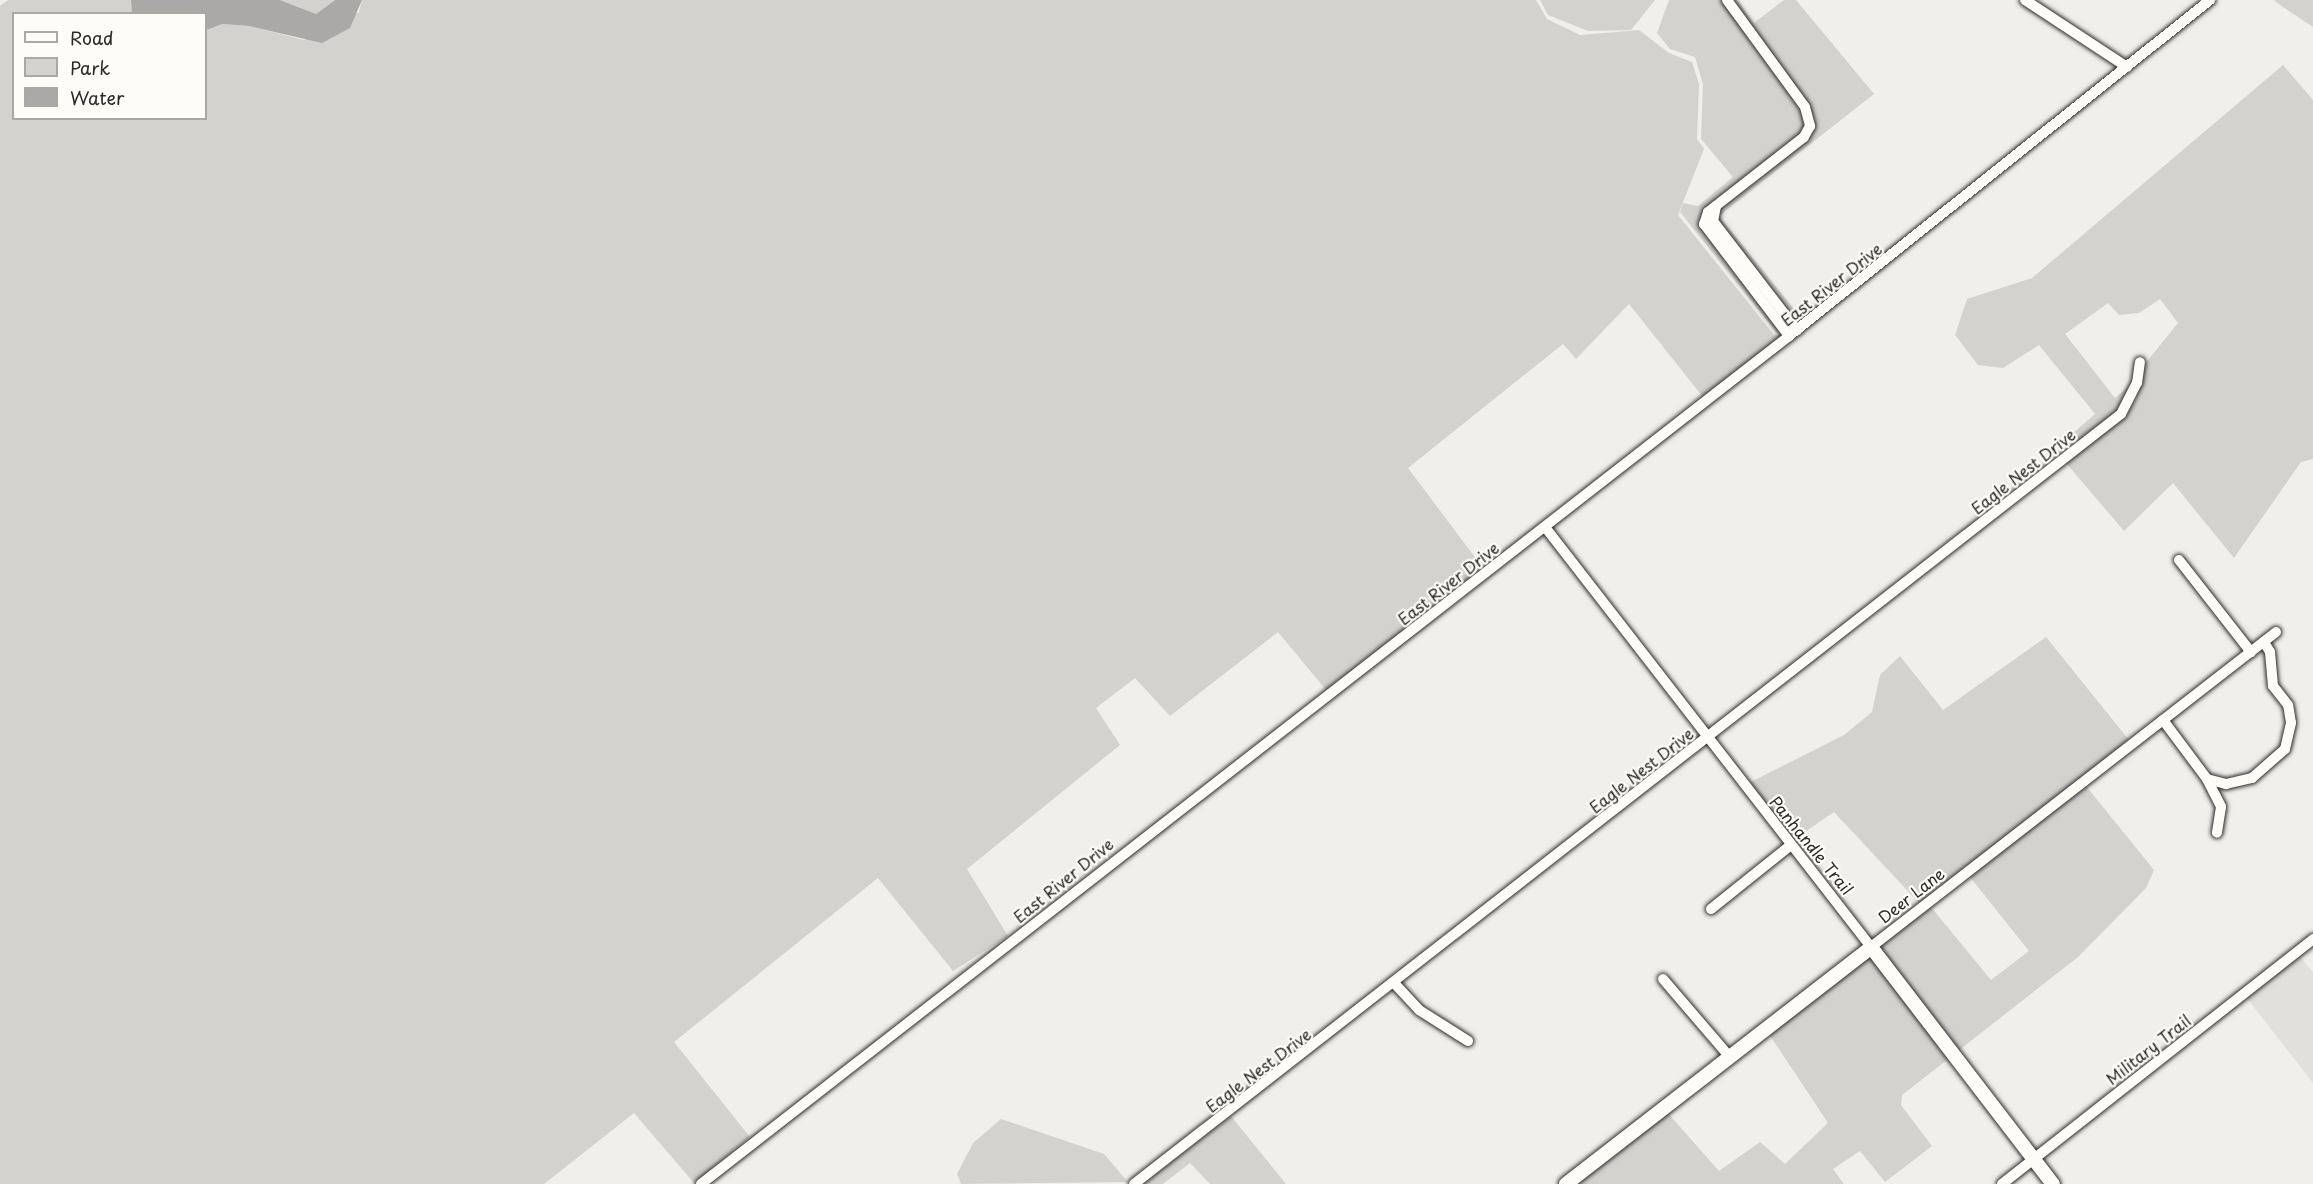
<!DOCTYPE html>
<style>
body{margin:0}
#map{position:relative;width:2313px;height:1184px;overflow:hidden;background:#f0efeb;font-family:"Playpen Sans",sans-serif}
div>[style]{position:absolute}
.built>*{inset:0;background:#e1e0dc}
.green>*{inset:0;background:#d3d2cf}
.water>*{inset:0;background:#aaa9a7}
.roads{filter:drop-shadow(0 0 2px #2b2b2b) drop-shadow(0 0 2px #2b2b2b)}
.street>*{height:10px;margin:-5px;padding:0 5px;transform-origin:5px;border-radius:5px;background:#fdfcf7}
.secondary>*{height:14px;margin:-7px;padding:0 7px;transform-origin:7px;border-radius:7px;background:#fdfcf7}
span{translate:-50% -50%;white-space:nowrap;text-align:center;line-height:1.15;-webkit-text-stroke:4.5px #fdfcf7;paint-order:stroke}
.street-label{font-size:16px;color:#2b2b2b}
.legend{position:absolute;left:12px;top:12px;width:195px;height:108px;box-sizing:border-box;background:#fdfcf7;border:2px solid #a9a8a5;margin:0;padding:8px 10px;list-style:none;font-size:18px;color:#2b2b2b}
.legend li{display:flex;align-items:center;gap:12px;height:30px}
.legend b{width:30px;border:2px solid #a9a8a5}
</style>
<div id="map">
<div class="built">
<div style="clip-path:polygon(2299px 956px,2313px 972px,2313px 1083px,2246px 997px)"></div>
</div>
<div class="green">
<div style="clip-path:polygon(8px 0,131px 0,132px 13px,14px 14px,14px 118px,206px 118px,206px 29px,222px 24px,249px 26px,304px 40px,359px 12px,362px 0,1536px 0,1547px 19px,1580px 35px,1639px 30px,1669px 53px,1692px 62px,1699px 84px,1697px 139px,1704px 149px,1678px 215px,1774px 335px,1781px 336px,1703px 397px,1629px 304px,1576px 359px,1563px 344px,1408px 468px,1483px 568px,1326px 690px,1278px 632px,1170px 716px,1135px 678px,1096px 708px,1120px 745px,967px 869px,1008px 936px,953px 971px,878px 878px,674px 1042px,750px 1137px,694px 1183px,634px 1113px,544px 1184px,0 1184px,0 6px)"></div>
<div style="clip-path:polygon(280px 0,335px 0,316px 14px)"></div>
<div style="clip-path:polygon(1540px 0,1655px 0,1631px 30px,1588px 31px,1548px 15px)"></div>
<div style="clip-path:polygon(1669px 0,1738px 0,1754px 23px,1784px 0,1796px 0,1874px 94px,1719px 216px,1799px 315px,1777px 333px,1680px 212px,1683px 203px,1698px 206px,1733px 177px,1701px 139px,1703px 84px,1695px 57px,1670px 49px,1657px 33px)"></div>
<div style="clip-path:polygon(2274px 0,2313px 0,2313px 27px,2280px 5px)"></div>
<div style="clip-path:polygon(2283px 65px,2313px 100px,2313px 459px,2301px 462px,2234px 558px,2173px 483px,2124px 531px,2066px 463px,2125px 417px,2136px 400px,2144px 365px,2178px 323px,2160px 299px,2139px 313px,2119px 315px,2108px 303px,2065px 334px,2115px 398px,2131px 384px,2117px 410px,2079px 440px,2073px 433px,2095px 414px,2039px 345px,2003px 368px,1978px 365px,1955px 335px,1967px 299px,2032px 278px)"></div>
<div style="clip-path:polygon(2046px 637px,2129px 740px,1919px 903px,1834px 812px,1793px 840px,1747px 784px,1844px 735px,1872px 712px,1880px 675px,1900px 656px,1943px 710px)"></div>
<div style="clip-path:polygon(2086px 786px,2154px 870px,2146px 888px,2078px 957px,1958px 1051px,1878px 948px,1931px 907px,1991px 980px,2029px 951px,1970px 877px)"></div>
<div style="clip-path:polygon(1871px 953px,1951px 1057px,1902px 1095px,1901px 1105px,1932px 1146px,1885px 1182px,1860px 1151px,1833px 1169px,1844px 1184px,1574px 1184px,1666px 1111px,1719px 1171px,1760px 1142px,1785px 1164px,1828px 1123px,1769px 1034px)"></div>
<div style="clip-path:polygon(1231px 1116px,1286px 1184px,1210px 1184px,1190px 1163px,1163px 1184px,1143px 1184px)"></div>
<div style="clip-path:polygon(1001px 1119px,1104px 1154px,1128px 1182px,961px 1184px,957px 1174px,973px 1143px)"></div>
</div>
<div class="water">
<div style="clip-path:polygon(131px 0,280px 0,316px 14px,335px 0,362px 0,350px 28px,322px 43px,249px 26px,222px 24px,206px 30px,206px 14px,132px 13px)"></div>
</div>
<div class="roads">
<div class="street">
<div style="left:1727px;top:0;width:132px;rotate:53.9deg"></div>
<div style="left:1805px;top:107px;width:20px;rotate:75deg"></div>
<div style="left:1810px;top:126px;width:13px;rotate:119deg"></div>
<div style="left:1804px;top:137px;width:122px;rotate:142deg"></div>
<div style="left:1708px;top:212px;width:13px;rotate:108deg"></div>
<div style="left:1704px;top:224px;width:141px;rotate:52.8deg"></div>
<div style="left:2025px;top:0;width:122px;rotate:33.3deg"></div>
<div style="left:1716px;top:206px;width:15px;rotate:101deg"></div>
<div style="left:1713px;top:221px;width:138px;rotate:52.4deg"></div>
<div style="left:1545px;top:527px;width:532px;rotate:52.18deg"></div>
<div style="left:1871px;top:947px;width:513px;rotate:-37.87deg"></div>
<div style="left:2179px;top:560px;width:117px;rotate:52deg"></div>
<div style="left:2163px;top:720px;width:74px;rotate:53.3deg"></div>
<div style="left:2207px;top:779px;width:20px;rotate:15deg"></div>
<div style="left:2226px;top:784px;width:27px;rotate:-13deg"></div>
<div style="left:2252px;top:778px;width:44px;rotate:-41.3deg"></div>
<div style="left:2285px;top:749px;width:27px;rotate:-77deg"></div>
<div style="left:2291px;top:723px;width:18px;rotate:-99deg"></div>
<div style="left:2288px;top:705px;width:24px;rotate:-128deg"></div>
<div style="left:2273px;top:686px;width:34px;rotate:-95deg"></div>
<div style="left:2270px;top:652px;width:12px;rotate:-121deg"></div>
<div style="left:2207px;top:779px;width:31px;rotate:63deg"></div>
<div style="left:2221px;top:807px;width:26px;rotate:99deg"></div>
<div style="left:1711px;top:909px;width:102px;rotate:-38.7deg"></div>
<div style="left:1663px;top:979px;width:101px;rotate:49.4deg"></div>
<div style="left:1395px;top:984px;width:35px;rotate:47deg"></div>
<div style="left:1419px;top:1010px;width:58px;rotate:32.3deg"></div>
<div style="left:701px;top:1184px;width:1379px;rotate:-37.93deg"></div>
<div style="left:1789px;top:336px;width:539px;rotate:-38.59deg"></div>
<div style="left:1134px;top:1184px;width:1252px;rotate:-37.96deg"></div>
<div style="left:2121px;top:414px;width:35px;rotate:-63deg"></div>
<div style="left:2137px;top:383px;width:21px;rotate:-82deg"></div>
<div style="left:2002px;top:1184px;width:396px;rotate:-38.2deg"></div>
</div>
<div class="secondary">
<div style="left:1566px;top:1184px;width:386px;rotate:-37.8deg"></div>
<div style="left:1871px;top:947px;width:299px;rotate:52.5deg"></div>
</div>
</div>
<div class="street-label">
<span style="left:1831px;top:284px;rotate:-38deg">East River Drive</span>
<span style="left:2023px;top:471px;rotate:-38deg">Eagle Nest Drive</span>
<span style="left:1448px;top:583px;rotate:-38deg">East River Drive</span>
<span style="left:1641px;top:770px;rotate:-38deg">Eagle Nest Drive</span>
<span style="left:1812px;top:845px;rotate:51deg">Panhandle Trail</span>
<span style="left:1063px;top:880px;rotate:-39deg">East River Drive</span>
<span style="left:1911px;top:895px;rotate:-38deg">Deer Lane</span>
<span style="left:2148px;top:1049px;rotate:-38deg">Military Trail</span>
<span style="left:1258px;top:1070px;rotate:-37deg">Eagle Nest Drive</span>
</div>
<ul class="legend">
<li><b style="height:8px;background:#fdfcf7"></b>Road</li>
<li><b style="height:16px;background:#d3d2cf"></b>Park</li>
<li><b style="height:16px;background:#aaa9a7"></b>Water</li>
</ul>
</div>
